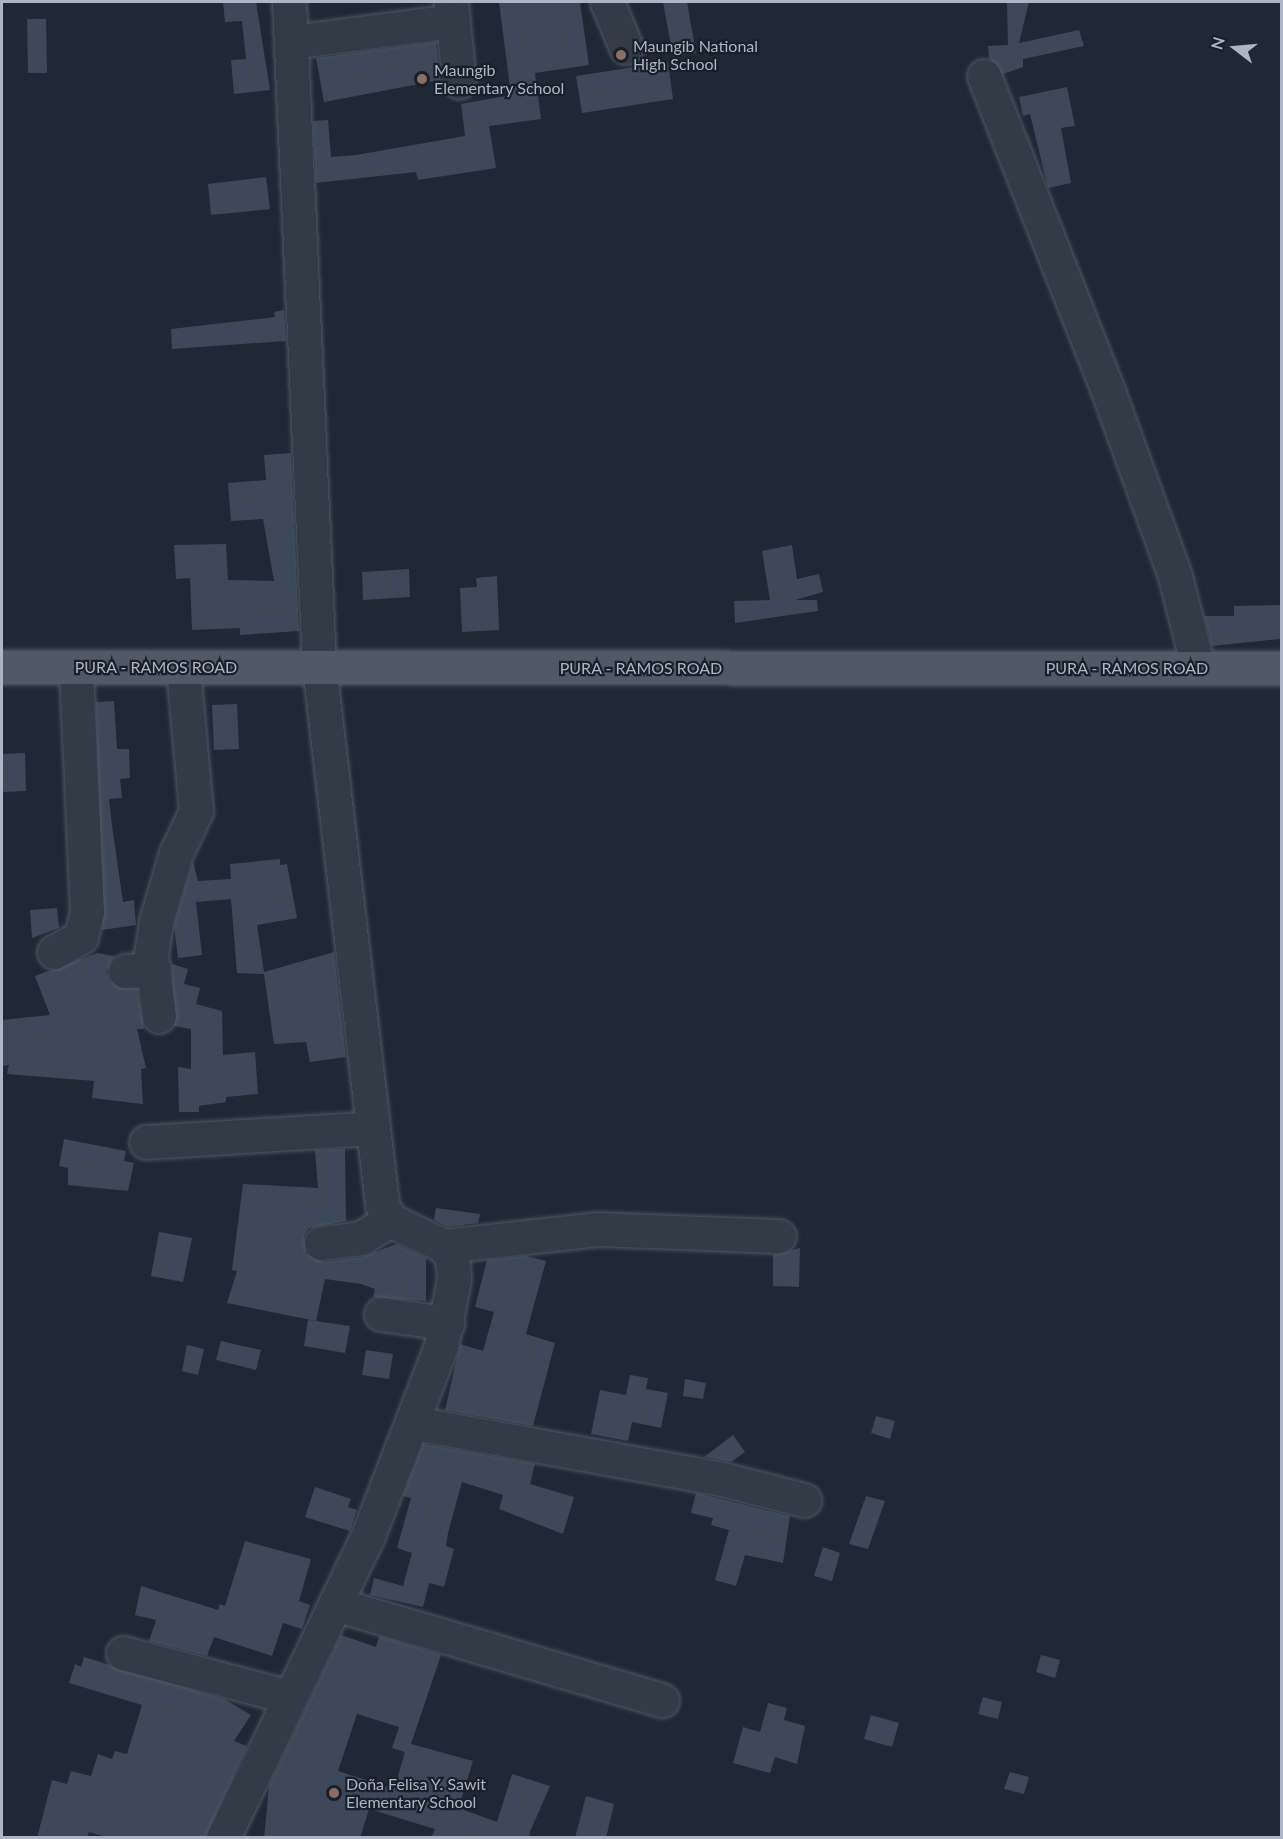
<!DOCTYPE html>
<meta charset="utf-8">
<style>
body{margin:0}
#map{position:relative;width:1283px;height:1839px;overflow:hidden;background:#1f2935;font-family:Lato,sans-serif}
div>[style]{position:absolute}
.building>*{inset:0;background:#3d4958}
.roads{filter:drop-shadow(0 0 2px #505864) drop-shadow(0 0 2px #505864)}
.minor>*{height:33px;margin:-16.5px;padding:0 16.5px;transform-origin:16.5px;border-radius:16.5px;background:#323b46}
.major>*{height:33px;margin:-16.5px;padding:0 16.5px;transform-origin:16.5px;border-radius:16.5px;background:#505a66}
.dots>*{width:16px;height:16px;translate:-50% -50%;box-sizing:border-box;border:3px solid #18202a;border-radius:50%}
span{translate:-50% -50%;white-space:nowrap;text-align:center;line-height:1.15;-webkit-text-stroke:4.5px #18202a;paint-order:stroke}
.poi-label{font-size:16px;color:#acb5c3}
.left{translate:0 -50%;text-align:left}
.street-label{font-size:16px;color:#acb5c3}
.frame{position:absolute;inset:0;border:3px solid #acb5c3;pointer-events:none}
.north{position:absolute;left:1205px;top:18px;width:60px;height:60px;-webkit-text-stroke:4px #18202a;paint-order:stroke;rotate:286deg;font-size:16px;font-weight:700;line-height:24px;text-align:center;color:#acb5c3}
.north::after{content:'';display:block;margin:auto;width:21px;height:27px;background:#acb5c3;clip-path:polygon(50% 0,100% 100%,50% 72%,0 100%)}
</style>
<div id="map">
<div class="building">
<div style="clip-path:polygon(223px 2px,256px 2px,270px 90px,234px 94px,231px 60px,246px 59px,242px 21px,225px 22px)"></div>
<div style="clip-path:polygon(499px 2px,580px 2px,589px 65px,535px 73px,541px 119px,489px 126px,496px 168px,418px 180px,416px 172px,316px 183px,313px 121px,328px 120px,331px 157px,356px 155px,465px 136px,461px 104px,511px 95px)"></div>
<div style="clip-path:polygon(663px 2px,687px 2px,696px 53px,673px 57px)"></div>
<div style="clip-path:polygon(1007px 2px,1029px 2px,1019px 43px,1079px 30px,1084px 46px,1023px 59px,1023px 67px,1003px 74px,989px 58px,988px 46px,1008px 45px)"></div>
<div style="clip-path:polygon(27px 19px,46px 19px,47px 73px,28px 73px)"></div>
<div style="clip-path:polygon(436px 42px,440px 80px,324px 102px,316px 58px)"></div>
<div style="clip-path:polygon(668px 62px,673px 99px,582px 113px,576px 76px)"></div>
<div style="clip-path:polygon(1067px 87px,1075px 126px,1061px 128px,1071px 183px,1048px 188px,1030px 114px,1023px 116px,1019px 97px)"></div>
<div style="clip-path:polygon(266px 177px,270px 209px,211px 215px,208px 184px)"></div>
<div style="clip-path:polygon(284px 310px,286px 341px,172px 349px,171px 329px,275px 317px,274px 312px)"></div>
<div style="clip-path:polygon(291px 453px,299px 631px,240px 635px,240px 628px,192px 630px,190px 578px,176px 579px,174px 545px,226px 544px,228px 580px,274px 581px,263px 519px,231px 521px,228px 483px,266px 480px,264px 455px)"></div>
<div style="clip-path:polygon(792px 545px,797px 579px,819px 574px,823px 592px,795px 600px,817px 600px,818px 611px,735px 623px,734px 601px,770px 600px,762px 551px)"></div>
<div style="clip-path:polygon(409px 569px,410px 597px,363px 600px,362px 572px)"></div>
<div style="clip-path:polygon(497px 576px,499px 630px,462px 632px,460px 588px,477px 587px,476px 578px)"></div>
<div style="clip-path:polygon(1280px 605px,1280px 639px,1212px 646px,1204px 616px,1234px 616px,1234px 606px)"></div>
<div style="clip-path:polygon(114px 701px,117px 749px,129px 749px,130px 778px,120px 779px,122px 798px,109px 799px,112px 826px,123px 902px,134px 900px,136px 925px,102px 930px,96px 702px)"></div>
<div style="clip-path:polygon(237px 704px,239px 749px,214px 750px,212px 705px)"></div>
<div style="clip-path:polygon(25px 753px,26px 791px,2px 792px,2px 754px)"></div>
<div style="clip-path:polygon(280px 859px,280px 865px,287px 864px,297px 918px,257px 925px,264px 972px,334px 952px,346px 1057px,310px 1062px,306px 1042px,274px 1044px,264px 974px,237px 973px,231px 899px,196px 902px,202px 955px,178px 958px,174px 925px,193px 862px,198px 881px,231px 879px,230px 864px)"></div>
<div style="clip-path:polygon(57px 908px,59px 928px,32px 938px,30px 910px)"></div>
<div style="clip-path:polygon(97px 953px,114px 956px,106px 972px,110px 982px,137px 989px,144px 1029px,137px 1029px,146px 1068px,141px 1069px,143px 1104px,92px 1098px,94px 1081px,7px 1074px,9px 1065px,2px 1066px,2px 1020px,50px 1015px,35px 976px)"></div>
<div style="clip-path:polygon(172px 964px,188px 969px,184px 984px,200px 988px,196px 1004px,222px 1011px,223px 1055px,255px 1052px,258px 1094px,226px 1097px,226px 1102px,199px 1106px,199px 1112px,179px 1112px,178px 1067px,191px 1069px,191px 1029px,174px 1026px)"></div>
<div style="clip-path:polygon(64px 1139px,126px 1151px,124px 1161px,134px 1163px,128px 1191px,68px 1185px,68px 1168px,59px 1166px)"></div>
<div style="clip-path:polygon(345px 1149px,346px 1221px,309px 1228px,304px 1236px,306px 1254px,323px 1262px,363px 1257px,396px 1244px,426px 1258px,426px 1301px,373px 1297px,375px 1289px,361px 1284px,325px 1279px,316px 1321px,227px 1303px,237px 1271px,232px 1270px,243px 1184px,318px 1188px,315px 1150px)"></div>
<div style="clip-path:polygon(436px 1208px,480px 1214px,478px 1223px,447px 1227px,434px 1220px)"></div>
<div style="clip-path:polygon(159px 1232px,192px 1238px,183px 1282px,151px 1276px)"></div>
<div style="clip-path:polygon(800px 1248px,799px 1287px,773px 1286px,773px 1255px)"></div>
<div style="clip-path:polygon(526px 1256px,546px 1261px,526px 1334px,555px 1343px,533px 1426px,445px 1410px,460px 1344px,483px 1351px,494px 1312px,475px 1307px,487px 1260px)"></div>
<div style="clip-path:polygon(308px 1320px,350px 1326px,345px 1353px,304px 1346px)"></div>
<div style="clip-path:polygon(221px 1341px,261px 1350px,256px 1370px,216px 1360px)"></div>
<div style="clip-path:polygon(187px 1345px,204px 1349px,198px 1375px,182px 1371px)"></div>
<div style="clip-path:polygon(366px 1350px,393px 1354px,389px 1379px,362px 1375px)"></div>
<div style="clip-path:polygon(630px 1375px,648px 1378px,646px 1389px,668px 1393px,661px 1428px,632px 1422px,628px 1441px,591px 1434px,600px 1390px,626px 1395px)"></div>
<div style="clip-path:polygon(685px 1379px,706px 1383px,703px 1399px,683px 1396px)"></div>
<div style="clip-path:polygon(876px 1416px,895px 1421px,890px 1439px,871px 1433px)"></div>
<div style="clip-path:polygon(733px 1435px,745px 1452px,731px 1462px,704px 1457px)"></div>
<div style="clip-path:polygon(423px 1444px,535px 1464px,530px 1484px,574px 1497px,563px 1534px,499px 1509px,503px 1495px,462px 1482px,448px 1533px,446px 1546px,454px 1549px,444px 1587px,429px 1583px,423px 1607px,370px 1595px,374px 1578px,403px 1586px,412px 1553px,397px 1548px,411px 1498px,403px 1496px)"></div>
<div style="clip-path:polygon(315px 1487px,351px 1499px,348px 1507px,357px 1510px,350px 1531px,305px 1517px)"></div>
<div style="clip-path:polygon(696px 1493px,790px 1516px,783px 1563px,745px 1555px,736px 1586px,715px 1580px,729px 1530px,711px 1525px,713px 1518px,691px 1513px)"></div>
<div style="clip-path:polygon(866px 1496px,885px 1501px,868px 1549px,849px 1544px)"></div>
<div style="clip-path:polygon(245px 1541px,311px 1559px,299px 1601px,310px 1605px,302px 1629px,283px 1623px,272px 1656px,214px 1637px,207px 1656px,149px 1641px,156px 1620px,135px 1615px,141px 1586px,218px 1610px,220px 1604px,225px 1606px)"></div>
<div style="clip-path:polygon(823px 1547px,840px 1553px,832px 1581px,814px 1576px)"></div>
<div style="clip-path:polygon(evenodd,341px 1635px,376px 1647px,379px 1636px,441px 1655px,411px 1744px,473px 1761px,460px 1803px,464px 1810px,497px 1822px,512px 1774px,550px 1786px,529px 1834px,532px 1838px,431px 1838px,435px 1829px,369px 1809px,360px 1838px,264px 1838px,269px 1786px,341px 1635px,357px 1714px,399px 1727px,392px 1748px,405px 1752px,394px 1789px,338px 1771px,357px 1714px)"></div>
<div style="clip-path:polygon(1041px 1655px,1060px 1660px,1055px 1678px,1036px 1672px)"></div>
<div style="clip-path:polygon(84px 1657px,226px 1700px,251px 1715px,234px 1741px,247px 1746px,205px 1838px,109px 1838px,89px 1832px,87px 1838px,37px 1838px,52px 1780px,67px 1784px,71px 1771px,91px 1776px,98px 1754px,112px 1759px,115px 1751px,127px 1754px,142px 1705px,69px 1683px,75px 1664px,81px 1667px)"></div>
<div style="clip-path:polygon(983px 1697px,1002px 1702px,998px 1719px,978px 1714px)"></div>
<div style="clip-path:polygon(768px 1703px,787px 1708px,784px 1720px,805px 1726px,797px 1764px,775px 1757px,770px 1773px,733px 1763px,743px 1727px,760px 1732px)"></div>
<div style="clip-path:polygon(871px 1715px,899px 1723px,892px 1747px,864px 1739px)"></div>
<div style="clip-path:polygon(1010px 1772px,1029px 1777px,1024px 1794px,1004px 1789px)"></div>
<div style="clip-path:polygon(586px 1796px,614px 1804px,606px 1838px,575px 1838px)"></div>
</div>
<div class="roads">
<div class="minor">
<div style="left:451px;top:2px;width:80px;rotate:84.3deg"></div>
<div style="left:607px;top:2px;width:49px;rotate:67.1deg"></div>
<div style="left:291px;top:42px;width:162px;rotate:-7.4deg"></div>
<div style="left:984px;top:76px;width:339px;rotate:68.5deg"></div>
<div style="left:1108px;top:391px;width:197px;rotate:70.1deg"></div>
<div style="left:1175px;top:576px;width:94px;rotate:75.8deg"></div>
<div style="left:54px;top:952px;width:31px;rotate:-29deg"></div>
<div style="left:81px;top:937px;width:26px;rotate:-77deg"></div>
<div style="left:87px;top:912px;width:245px;rotate:-92.6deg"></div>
<div style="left:125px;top:971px;width:29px;rotate:-4deg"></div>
<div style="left:159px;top:1016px;width:63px;rotate:-97.4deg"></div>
<div style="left:151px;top:954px;width:33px;rotate:-81deg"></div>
<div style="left:156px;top:921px;width:71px;rotate:-73.6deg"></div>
<div style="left:176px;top:853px;width:47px;rotate:-64.5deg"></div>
<div style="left:196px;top:811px;width:144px;rotate:-95.2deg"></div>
<div style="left:146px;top:1142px;width:227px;rotate:-3.5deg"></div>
<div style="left:321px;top:1243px;width:40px;rotate:-7.1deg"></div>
<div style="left:361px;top:1238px;width:34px;rotate:-32deg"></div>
<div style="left:444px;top:1246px;width:155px;rotate:-6.3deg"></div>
<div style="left:598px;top:1229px;width:181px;rotate:2.2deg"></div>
<div style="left:381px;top:1314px;width:67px;rotate:7.8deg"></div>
<div style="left:414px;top:1423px;width:313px;rotate:10.3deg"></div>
<div style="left:722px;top:1479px;width:85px;rotate:14.4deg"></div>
<div style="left:335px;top:1604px;width:341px;rotate:16.4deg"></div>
<div style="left:123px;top:1653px;width:172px;rotate:14.8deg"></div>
<div style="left:223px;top:1838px;width:333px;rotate:-64.4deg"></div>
<div style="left:367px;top:1538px;width:206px;rotate:-68.9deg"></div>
<div style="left:441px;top:1346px;width:68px;rotate:-79deg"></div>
<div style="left:454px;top:1279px;width:21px;rotate:-95deg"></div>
<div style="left:452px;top:1258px;width:14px;rotate:-124deg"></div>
<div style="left:444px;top:1246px;width:60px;rotate:-154.3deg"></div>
<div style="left:390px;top:1220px;width:18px;rotate:-117deg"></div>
<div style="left:382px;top:1204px;width:543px;rotate:-96.67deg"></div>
<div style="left:319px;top:665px;width:664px;rotate:-92.59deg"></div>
</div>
<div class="major">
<div style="left:2px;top:667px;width:1280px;rotate:0.04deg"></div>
</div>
</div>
<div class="dots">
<div style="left:621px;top:55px;background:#8d6e63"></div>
<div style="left:422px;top:79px;background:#8d6e63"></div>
<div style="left:334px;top:1793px;background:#8d6e63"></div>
</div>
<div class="poi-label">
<span class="left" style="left:633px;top:55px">Maungib National<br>High School</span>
<span class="left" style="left:434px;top:79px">Maungib<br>Elementary School</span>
<span class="left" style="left:346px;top:1793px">Doña Felisa Y. Sawit<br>Elementary School</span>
</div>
<div class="street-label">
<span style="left:156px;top:667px">PURA - RAMOS ROAD</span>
<span style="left:641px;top:668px">PURA - RAMOS ROAD</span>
<span style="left:1127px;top:668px">PURA - RAMOS ROAD</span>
</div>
<div class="frame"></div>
<div class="north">N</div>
</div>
